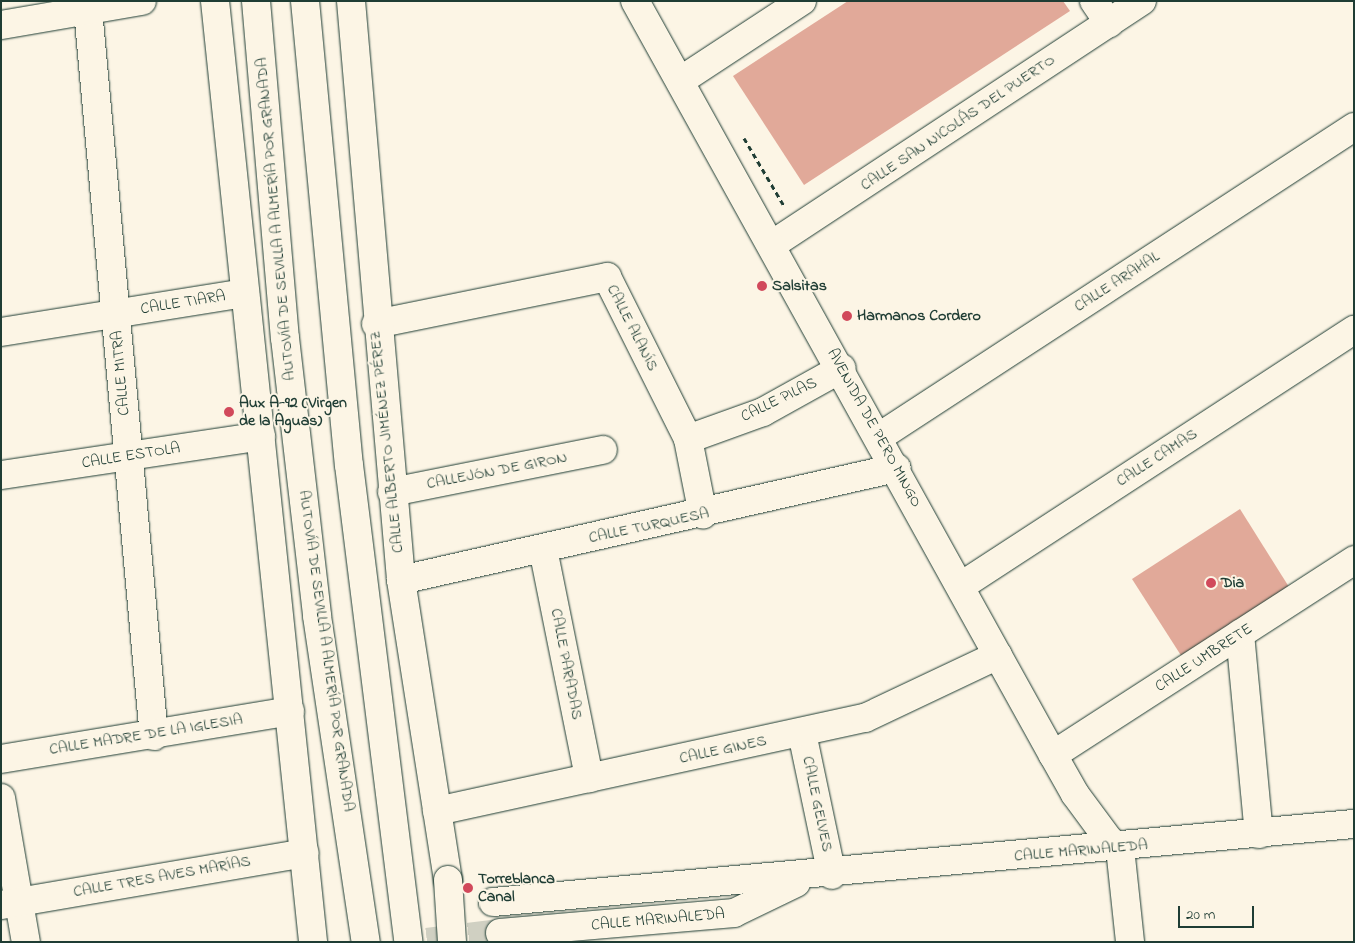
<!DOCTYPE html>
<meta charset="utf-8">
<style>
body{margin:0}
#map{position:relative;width:1355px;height:943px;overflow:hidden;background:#fcf5e5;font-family:"Indie Flower",sans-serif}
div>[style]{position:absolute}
.building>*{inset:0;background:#e1a999}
.street-tunnel>*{height:28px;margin-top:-14px;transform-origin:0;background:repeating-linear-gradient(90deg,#d0d0c2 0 28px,transparent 0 42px)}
.path>*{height:3px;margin-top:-1.5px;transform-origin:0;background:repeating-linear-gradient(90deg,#1f3d34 0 5px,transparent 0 9px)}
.roads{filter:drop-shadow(0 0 1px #1f3d34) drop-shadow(0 0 1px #1f3d34)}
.street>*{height:28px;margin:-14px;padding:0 14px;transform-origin:14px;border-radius:14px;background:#fcf5e5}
.secondary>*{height:28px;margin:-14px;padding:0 14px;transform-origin:14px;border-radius:14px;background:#fcf5e5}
.highway>*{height:28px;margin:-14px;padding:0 14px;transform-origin:14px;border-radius:14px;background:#fcf5e5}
.bridges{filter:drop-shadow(0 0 1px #1f3d34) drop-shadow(0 0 1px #1f3d34)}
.secondary-bridge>*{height:28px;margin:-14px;padding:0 14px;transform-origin:14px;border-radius:14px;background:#fcf5e5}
.dots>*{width:14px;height:14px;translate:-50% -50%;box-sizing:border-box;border:2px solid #fcf5e5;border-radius:50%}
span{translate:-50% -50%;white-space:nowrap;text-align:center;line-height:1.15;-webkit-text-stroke:4px #fcf5e5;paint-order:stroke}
.street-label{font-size:16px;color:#1f3d34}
.poi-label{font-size:16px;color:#1f3d34;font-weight:700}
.left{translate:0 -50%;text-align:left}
.frame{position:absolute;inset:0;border:2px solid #1f3d34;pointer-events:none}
.scale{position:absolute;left:1178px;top:906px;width:76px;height:22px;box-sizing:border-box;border:2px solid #1f3d34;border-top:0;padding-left:6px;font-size:15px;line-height:18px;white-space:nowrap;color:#1f3d34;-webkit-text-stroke:4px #fcf5e5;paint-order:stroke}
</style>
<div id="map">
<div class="building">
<div style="clip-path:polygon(848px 1px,1063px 1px,1070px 11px,804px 185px,733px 76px)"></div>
<div style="clip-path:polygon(1240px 509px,1289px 587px,1182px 657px,1132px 579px)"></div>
</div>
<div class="street-tunnel">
<div style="left:427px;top:942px;width:74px;rotate:-7deg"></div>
</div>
<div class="path">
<div style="left:744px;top:138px;width:79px;rotate:59.5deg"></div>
</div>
<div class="roads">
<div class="street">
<div style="left:1094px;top:1px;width:27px;rotate:56deg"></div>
<div style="left:88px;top:10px;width:729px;rotate:84.81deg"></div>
<div style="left:1px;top:25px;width:143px;rotate:-9.7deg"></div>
<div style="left:680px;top:81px;width:146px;rotate:-33.3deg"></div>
<div style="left:773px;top:244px;width:442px;rotate:-33.4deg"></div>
<div style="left:376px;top:324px;width:236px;rotate:-11.5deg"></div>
<div style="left:607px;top:277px;width:181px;rotate:63.4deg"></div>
<div style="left:688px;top:439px;width:77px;rotate:78.8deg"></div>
<div style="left:1px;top:332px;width:247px;rotate:-9.1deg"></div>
<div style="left:879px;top:437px;width:567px;rotate:-33.13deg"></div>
<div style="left:688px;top:439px;width:80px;rotate:-19.8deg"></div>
<div style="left:763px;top:412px;width:90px;rotate:-29.1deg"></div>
<div style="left:1px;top:475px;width:263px;rotate:-8.5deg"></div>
<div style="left:392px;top:492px;width:215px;rotate:-11.3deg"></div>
<div style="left:543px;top:549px;width:234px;rotate:78.6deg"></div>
<div style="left:401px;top:580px;width:508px;rotate:-12.75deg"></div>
<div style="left:961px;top:586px;width:469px;rotate:-33.1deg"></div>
<div style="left:1240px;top:634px;width:201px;rotate:84.6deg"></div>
<div style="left:802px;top:733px;width:145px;rotate:78.1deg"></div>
<div style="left:1053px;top:755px;width:359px;rotate:-32.9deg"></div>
<div style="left:1px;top:759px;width:293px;rotate:-9.4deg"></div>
<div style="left:1px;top:798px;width:146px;rotate:80.2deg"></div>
<div style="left:437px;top:811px;width:438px;rotate:-12.3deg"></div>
<div style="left:865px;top:718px;width:147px;rotate:-25.3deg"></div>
<div style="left:493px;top:902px;width:865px;rotate:-5.18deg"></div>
<div style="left:1px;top:905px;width:308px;rotate:-9.7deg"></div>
<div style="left:500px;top:933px;width:235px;rotate:-4.9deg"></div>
<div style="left:734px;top:913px;width:69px;rotate:-25.8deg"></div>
</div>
<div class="secondary">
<div style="left:215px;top:1px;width:946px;rotate:84.05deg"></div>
<div style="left:351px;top:1px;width:581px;rotate:85.06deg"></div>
<div style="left:401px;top:580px;width:304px;rotate:81.1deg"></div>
<div style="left:635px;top:1px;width:862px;rotate:61deg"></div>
<div style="left:1053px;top:755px;width:45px;rotate:60.6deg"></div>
<div style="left:1075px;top:794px;width:57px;rotate:53.5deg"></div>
<div style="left:1109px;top:840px;width:14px;rotate:36deg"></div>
<div style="left:1120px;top:848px;width:95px;rotate:83.9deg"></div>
</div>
<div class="highway">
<div style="left:256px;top:1px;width:338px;rotate:85.1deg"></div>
<div style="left:285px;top:338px;width:280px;rotate:83.4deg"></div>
<div style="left:317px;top:616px;width:330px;rotate:81.5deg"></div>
<div style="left:305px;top:1px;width:466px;rotate:84.6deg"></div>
<div style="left:349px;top:465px;width:481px;rotate:82.9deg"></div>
</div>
</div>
<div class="bridges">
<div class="secondary-bridge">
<div style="left:448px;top:880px;width:62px;rotate:86.3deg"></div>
</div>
</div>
<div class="dots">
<div style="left:762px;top:286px;background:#d1495b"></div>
<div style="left:847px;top:316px;background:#d1495b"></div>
<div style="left:229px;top:412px;background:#d1495b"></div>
<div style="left:1211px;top:583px;background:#d1495b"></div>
<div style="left:468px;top:888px;background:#d1495b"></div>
</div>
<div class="street-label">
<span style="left:958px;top:123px;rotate:-34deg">CALLE SAN NICOLÁS DEL PUERTO</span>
<span style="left:276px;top:219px;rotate:-95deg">AUTOVÍA DE SEVILLA A ALMERÍA POR GRANADA</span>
<span style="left:1117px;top:282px;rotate:-33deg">CALLE ARAHAL</span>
<span style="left:183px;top:303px;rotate:-9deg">CALLE TIARA</span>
<span style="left:632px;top:328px;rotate:63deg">CALLE ALANÍS</span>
<span style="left:121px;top:373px;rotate:-95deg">CALLE MITRA</span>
<span style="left:779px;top:400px;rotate:-26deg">CALLE PILAS</span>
<span style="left:874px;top:428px;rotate:61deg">AVENIDA DE PERO MINGO</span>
<span style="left:387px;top:442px;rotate:-96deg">CALLE ALBERTO JIMÉNEZ PÉREZ</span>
<span style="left:131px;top:456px;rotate:-9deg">CALLE ESTOLA</span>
<span style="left:1157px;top:458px;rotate:-33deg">CALLE CAMAS</span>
<span style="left:497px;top:471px;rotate:-11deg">CALLEJÓN DE GIRON</span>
<span style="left:649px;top:526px;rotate:-12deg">CALLE TURQUESA</span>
<span style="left:326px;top:651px;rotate:82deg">AUTOVÍA DE SEVILLA A ALMERÍA POR GRANADA</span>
<span style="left:1204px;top:658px;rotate:-33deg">CALLE UMBRETE</span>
<span style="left:566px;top:664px;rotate:79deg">CALLE PARADAS</span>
<span style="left:146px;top:735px;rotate:-9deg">CALLE MADRE DE LA IGLESIA</span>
<span style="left:723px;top:750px;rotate:-12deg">CALLE GINES</span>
<span style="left:817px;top:804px;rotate:78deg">CALLE GELVES</span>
<span style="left:1081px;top:851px;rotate:-5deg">CALLE MARINALEDA</span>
<span style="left:162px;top:877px;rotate:-10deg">CALLE TRES AVES MARÍAS</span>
<span style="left:658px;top:920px;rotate:-5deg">CALLE MARINALEDA</span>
</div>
<div class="poi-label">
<span class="left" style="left:772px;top:286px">Salsitas</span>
<span class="left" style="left:857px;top:316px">Harmanos Cordero</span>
<span class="left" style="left:239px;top:412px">Aux A-92 (Virgen<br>de la Aguas)</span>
<span class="left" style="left:1221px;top:583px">Dia</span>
<span class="left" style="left:478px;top:888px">Torreblanca<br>Canal</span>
</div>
<div class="frame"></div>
<div class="scale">20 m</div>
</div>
